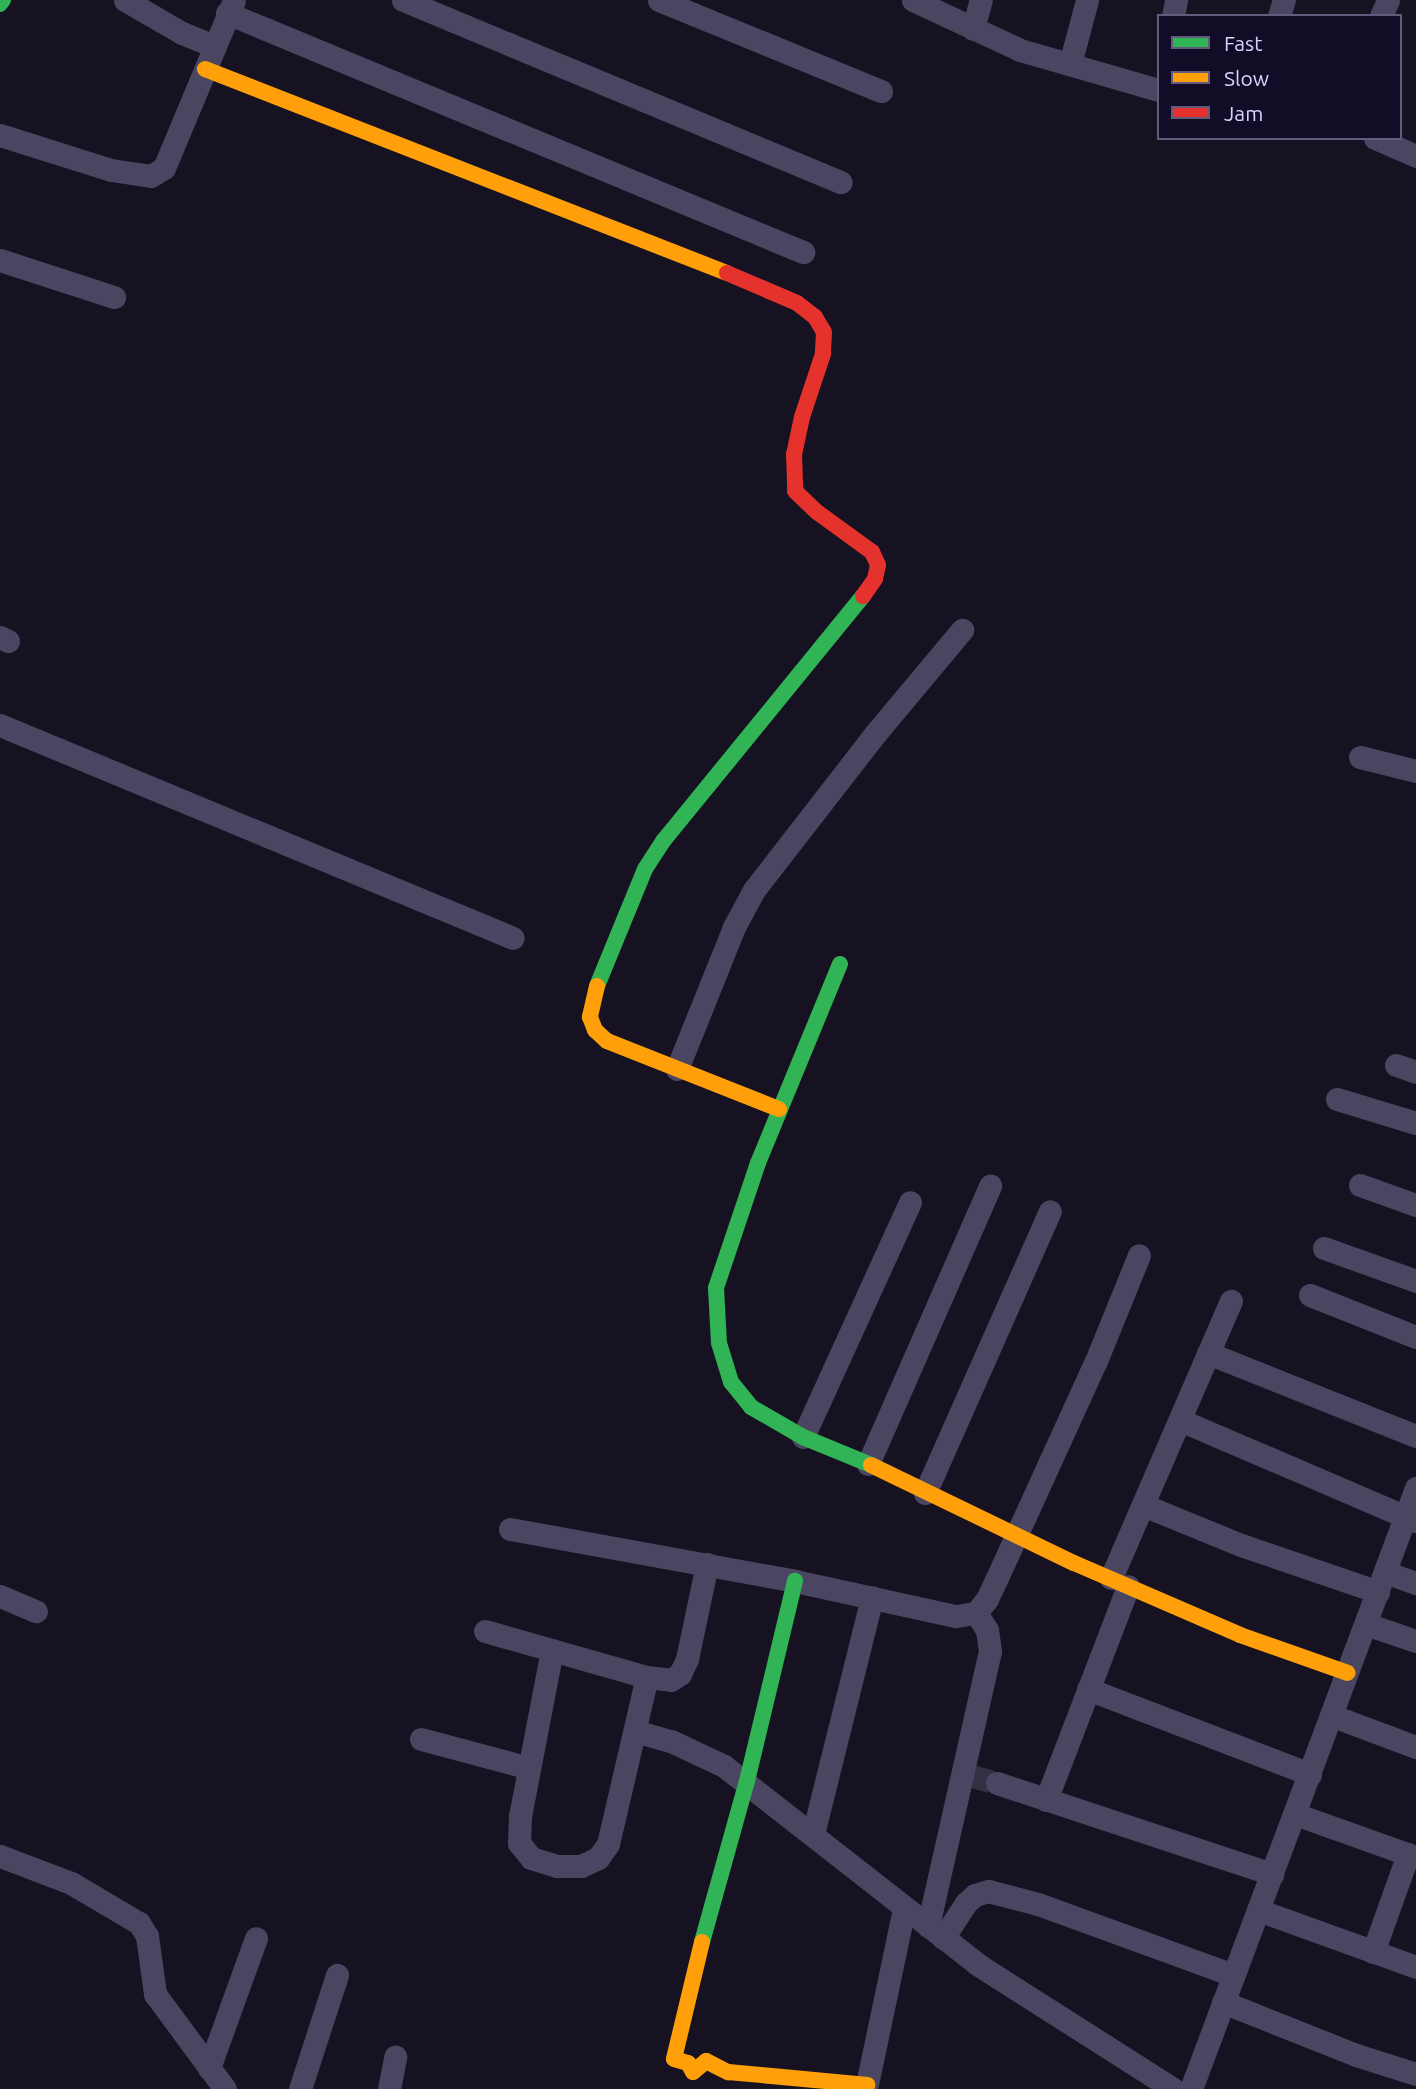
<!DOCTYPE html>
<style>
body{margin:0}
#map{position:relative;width:1416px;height:2089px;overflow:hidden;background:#161221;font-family:Ubuntu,sans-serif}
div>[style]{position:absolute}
.street-tunnel>*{height:23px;margin-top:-11.5px;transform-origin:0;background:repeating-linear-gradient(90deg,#342f42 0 23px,transparent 0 34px)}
.street>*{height:23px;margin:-11.5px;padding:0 11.5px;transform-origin:11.5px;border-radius:11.5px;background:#4a4662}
.fast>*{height:16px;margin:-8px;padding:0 8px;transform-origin:8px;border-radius:8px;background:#30b455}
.slow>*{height:16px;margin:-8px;padding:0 8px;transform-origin:8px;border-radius:8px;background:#ff9f0a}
.jam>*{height:16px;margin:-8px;padding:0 8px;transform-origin:8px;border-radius:8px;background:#e5322d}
span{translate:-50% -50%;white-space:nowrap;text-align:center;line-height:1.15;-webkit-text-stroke:6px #130c27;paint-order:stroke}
.legend{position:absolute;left:1157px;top:14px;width:245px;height:126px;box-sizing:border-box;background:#130c27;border:2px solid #635b7d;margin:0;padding:9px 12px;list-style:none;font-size:21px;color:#dbd2ff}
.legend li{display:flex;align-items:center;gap:14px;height:35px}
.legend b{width:35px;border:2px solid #635b7d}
</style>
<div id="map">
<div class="street-tunnel">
<div style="left:969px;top:1775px;width:29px;rotate:16deg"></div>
</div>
<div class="street">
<div style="left:125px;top:0;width:66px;rotate:30.1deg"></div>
<div style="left:182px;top:33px;width:35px;rotate:22deg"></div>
<div style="left:403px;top:0;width:474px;rotate:22.6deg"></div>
<div style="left:659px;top:0;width:240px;rotate:22.3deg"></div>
<div style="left:913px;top:0;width:118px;rotate:25deg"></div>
<div style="left:1020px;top:50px;width:145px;rotate:16.1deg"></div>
<div style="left:227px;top:13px;width:624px;rotate:22.54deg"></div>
<div style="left:1173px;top:16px;width:16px;rotate:-79deg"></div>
<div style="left:1279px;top:16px;width:17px;rotate:-73deg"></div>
<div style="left:1381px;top:16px;width:17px;rotate:-66deg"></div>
<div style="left:973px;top:29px;width:30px;rotate:-75deg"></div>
<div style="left:1070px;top:64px;width:66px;rotate:-75.1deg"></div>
<div style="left:0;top:135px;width:116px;rotate:17.5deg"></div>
<div style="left:111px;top:170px;width:40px;rotate:8.5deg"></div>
<div style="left:151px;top:176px;width:15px;rotate:-32deg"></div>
<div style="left:164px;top:168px;width:181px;rotate:-67.3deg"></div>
<div style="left:1375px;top:138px;width:45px;rotate:23.7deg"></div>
<div style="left:0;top:260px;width:120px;rotate:18deg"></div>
<div style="left:0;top:637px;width:9px;rotate:27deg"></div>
<div style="left:0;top:725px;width:555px;rotate:22.55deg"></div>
<div style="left:1360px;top:757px;width:58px;rotate:14deg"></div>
<div style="left:1396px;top:1065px;width:21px;rotate:19deg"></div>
<div style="left:677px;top:1069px;width:153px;rotate:-68.1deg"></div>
<div style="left:734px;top:927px;width:42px;rotate:-61.6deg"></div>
<div style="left:754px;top:890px;width:197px;rotate:-52.2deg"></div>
<div style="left:875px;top:734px;width:136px;rotate:-50.1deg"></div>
<div style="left:1337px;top:1099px;width:83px;rotate:16.9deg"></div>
<div style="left:1360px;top:1185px;width:59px;rotate:19.7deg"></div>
<div style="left:1324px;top:1248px;width:98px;rotate:19.7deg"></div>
<div style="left:1310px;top:1295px;width:114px;rotate:21.6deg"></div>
<div style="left:1208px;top:1353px;width:224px;rotate:21.8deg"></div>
<div style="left:1180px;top:1420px;width:257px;rotate:23.2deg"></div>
<div style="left:803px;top:1437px;width:258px;rotate:-65.5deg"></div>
<div style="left:868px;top:1464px;width:304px;rotate:-66.3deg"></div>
<div style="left:925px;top:1493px;width:308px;rotate:-66.1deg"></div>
<div style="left:1143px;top:1505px;width:106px;rotate:22.2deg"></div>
<div style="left:1241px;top:1545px;width:145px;rotate:18.9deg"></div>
<div style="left:510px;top:1529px;width:290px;rotate:10.3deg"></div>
<div style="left:795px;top:1581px;width:165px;rotate:12.3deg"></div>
<div style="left:956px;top:1616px;width:20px;rotate:-9deg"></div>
<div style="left:976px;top:1613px;width:18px;rotate:-52deg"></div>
<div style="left:987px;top:1599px;width:21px;rotate:-65deg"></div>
<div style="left:996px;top:1580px;width:241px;rotate:-65.5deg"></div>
<div style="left:1096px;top:1361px;width:114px;rotate:-67.9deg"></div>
<div style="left:1385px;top:1572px;width:33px;rotate:20deg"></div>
<div style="left:1111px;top:1578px;width:302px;rotate:-66.6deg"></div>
<div style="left:0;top:1596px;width:39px;rotate:23deg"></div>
<div style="left:1366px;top:1624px;width:53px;rotate:18.8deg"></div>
<div style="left:485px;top:1631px;width:168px;rotate:15.9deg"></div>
<div style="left:647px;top:1677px;width:24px;rotate:7deg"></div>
<div style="left:671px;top:1680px;width:11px;rotate:-34deg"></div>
<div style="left:680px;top:1674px;width:17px;rotate:-65deg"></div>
<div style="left:687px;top:1659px;width:97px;rotate:-78.1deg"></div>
<div style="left:552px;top:1650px;width:169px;rotate:100.9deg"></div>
<div style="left:520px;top:1816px;width:27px;rotate:92deg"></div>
<div style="left:519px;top:1843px;width:19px;rotate:51deg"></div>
<div style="left:531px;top:1858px;width:27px;rotate:17deg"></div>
<div style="left:557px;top:1866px;width:24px"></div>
<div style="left:581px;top:1866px;width:19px;rotate:-25deg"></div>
<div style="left:598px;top:1858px;width:17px;rotate:-54deg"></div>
<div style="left:608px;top:1844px;width:171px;rotate:-76.9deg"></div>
<div style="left:1088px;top:1689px;width:238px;rotate:21deg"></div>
<div style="left:1333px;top:1716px;width:89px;rotate:20.5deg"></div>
<div style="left:635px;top:1731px;width:37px;rotate:16deg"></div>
<div style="left:671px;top:1741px;width:59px;rotate:25.3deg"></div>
<div style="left:724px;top:1766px;width:321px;rotate:38deg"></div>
<div style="left:977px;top:1964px;width:232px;rotate:32.5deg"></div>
<div style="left:421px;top:1739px;width:112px;rotate:15deg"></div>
<div style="left:997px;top:1783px;width:290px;rotate:18.3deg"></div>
<div style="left:1046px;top:1800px;width:229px;rotate:-69deg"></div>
<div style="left:1295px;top:1814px;width:128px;rotate:19.6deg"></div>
<div style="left:813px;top:1834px;width:244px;rotate:-76deg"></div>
<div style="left:0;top:1856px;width:76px;rotate:20.8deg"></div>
<div style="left:71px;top:1883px;width:79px;rotate:30.5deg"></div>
<div style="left:139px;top:1923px;width:15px;rotate:58deg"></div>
<div style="left:147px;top:1936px;width:59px;rotate:82.1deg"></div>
<div style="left:155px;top:1994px;width:118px;rotate:53.6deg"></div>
<div style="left:1258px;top:1910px;width:168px;rotate:19.8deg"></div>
<div style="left:928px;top:1926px;width:282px;rotate:-77.3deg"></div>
<div style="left:990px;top:1651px;width:21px;rotate:-98deg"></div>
<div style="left:987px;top:1630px;width:20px;rotate:-123deg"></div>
<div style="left:943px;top:1938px;width:42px;rotate:-56.7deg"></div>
<div style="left:966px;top:1903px;width:12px;rotate:-42deg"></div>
<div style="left:975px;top:1895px;width:14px;rotate:-17deg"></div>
<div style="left:988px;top:1891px;width:52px;rotate:14.6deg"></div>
<div style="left:1038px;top:1904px;width:208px;rotate:20deg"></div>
<div style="left:1373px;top:1952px;width:104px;rotate:-70.3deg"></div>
<div style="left:1223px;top:2002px;width:143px;rotate:21.7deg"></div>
<div style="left:1356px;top:2055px;width:63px;rotate:17.6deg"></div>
<div style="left:209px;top:2068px;width:138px;rotate:-70.1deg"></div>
<div style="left:300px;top:2089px;width:120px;rotate:-72deg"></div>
<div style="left:389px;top:2089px;width:33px;rotate:-79deg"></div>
<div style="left:866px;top:2089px;width:185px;rotate:-78.1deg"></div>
<div style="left:1191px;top:2089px;width:642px;rotate:-69.48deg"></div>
</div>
<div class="fast">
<div style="left:0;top:4px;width:5px;rotate:-53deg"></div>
<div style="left:840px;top:964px;width:215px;rotate:112.4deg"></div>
<div style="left:758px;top:1163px;width:132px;rotate:108.6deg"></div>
<div style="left:716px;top:1288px;width:55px;rotate:86.9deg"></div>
<div style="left:719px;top:1343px;width:41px;rotate:72.9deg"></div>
<div style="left:731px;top:1382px;width:32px;rotate:51deg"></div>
<div style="left:751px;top:1407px;width:60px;rotate:30deg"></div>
<div style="left:803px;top:1437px;width:74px;rotate:22.4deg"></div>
<div style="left:597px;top:986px;width:126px;rotate:-67.7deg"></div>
<div style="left:645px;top:869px;width:35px;rotate:-57deg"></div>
<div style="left:664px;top:840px;width:315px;rotate:-50.8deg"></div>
<div style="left:702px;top:1942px;width:167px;rotate:-74.4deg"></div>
<div style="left:747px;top:1781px;width:206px;rotate:-76.5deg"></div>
</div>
<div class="slow">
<div style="left:205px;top:69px;width:560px;rotate:21.35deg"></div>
<div style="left:597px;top:986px;width:32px;rotate:103deg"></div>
<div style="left:590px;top:1017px;width:14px;rotate:69deg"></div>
<div style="left:595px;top:1030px;width:16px;rotate:43deg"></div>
<div style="left:607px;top:1041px;width:185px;rotate:21.6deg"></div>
<div style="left:871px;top:1465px;width:225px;rotate:25.8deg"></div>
<div style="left:1074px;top:1563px;width:181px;rotate:23.4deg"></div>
<div style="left:1240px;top:1635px;width:114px;rotate:19.4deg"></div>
<div style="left:702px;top:1942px;width:120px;rotate:103.5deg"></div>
<div style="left:674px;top:2059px;width:15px;rotate:16deg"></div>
<div style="left:688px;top:2063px;width:10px;rotate:61deg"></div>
<div style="left:693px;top:2072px;width:17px;rotate:-40deg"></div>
<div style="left:706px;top:2061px;width:25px;rotate:27deg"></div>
<div style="left:728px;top:2072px;width:140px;rotate:5.3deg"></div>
</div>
<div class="jam">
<div style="left:727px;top:273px;width:76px;rotate:23.2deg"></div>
<div style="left:797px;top:303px;width:23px;rotate:38deg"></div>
<div style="left:815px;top:317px;width:17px;rotate:59deg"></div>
<div style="left:824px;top:332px;width:22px;rotate:93deg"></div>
<div style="left:823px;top:354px;width:66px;rotate:108.4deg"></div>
<div style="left:802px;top:417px;width:38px;rotate:102deg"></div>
<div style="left:794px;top:454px;width:37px;rotate:88deg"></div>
<div style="left:795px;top:491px;width:30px;rotate:44deg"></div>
<div style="left:817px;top:512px;width:68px;rotate:36deg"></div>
<div style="left:872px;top:552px;width:14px;rotate:65deg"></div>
<div style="left:878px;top:565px;width:14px;rotate:102deg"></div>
<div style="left:875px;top:579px;width:21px;rotate:125deg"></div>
</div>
<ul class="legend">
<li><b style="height:9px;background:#30b455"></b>Fast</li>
<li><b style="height:9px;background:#ff9f0a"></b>Slow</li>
<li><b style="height:9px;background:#e5322d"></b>Jam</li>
</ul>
</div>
